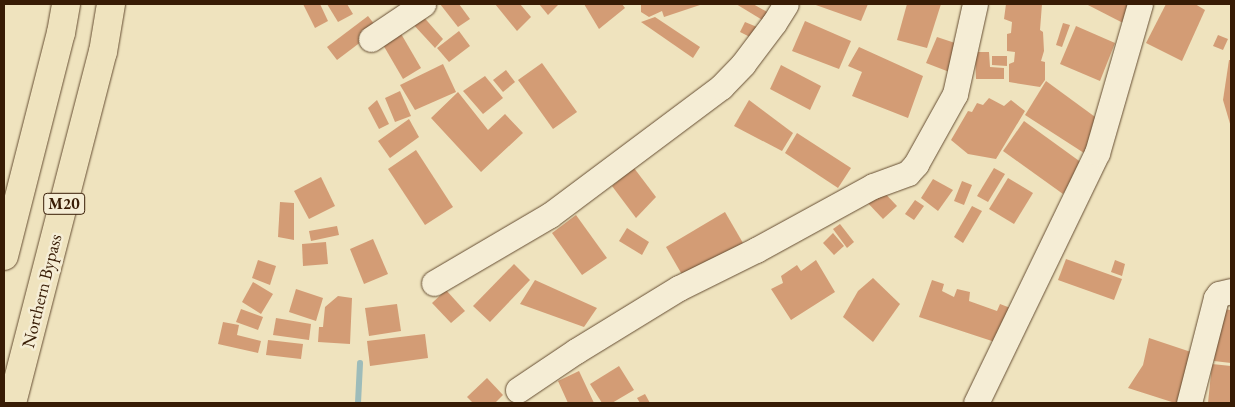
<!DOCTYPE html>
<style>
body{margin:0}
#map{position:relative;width:1235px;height:407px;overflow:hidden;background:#efe3be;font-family:"EB Garamond",serif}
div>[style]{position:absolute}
.stream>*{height:6px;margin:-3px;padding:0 3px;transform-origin:3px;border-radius:3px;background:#9dbcba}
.building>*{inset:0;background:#d39c75}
.roads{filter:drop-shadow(0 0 1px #664e33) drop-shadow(0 0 1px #664e33)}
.street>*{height:25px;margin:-12.5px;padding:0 12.5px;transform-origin:12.5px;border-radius:12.5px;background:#f5edd5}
.highway>*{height:28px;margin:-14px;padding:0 14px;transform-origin:14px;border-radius:14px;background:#efe3be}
span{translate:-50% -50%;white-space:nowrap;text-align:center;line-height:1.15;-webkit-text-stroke:5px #f5edd5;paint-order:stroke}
.shield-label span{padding:1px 4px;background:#f5edd5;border:1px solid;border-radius:4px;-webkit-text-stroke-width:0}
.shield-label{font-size:16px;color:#381c05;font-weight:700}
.street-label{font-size:18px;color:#381c05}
.frame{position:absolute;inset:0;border:5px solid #381c05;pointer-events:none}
</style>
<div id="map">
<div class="stream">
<div style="left:358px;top:403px;width:40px;rotate:-87.1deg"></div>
</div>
<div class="building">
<div style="clip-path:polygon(303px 4px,320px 4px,328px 21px,315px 28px)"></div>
<div style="clip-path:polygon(327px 4px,347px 4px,353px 14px,338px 22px)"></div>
<div style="clip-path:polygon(440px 4px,459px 4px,470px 19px,458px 27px)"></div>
<div style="clip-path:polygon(495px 4px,520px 4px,531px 17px,517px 31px)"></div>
<div style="clip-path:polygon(539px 4px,559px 4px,548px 15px)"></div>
<div style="clip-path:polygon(584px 4px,622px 4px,625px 8px,599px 29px)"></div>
<div style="clip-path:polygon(641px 4px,703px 4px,664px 17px,662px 11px,649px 17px,641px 12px)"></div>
<div style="clip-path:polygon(736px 4px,753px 4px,769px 13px,764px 21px)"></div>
<div style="clip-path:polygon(813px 4px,868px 4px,861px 21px)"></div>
<div style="clip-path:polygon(907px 4px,941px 4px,927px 48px,897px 40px)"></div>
<div style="clip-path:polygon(1006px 4px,1042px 4px,1040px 30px,1043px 32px,1044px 51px,1041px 61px,1045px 62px,1045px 80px,1040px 87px,1009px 82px,1009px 64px,1014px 62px,1015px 52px,1007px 51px,1007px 34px,1011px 33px,1012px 22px,1004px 19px)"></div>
<div style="clip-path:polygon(1086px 4px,1130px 4px,1123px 23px)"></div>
<div style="clip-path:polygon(1166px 4px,1195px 4px,1205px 10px,1182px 61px,1146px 43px)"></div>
<div style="clip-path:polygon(421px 14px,443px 39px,435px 48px,412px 23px)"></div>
<div style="clip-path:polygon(368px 16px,378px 29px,337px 60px,327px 47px)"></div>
<div style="clip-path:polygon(655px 17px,700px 47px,693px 58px,641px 22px)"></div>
<div style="clip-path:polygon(805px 21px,851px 41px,839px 69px,792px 51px)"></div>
<div style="clip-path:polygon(745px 22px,757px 27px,752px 38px,740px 32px)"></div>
<div style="clip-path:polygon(1063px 23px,1070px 25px,1062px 47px,1056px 45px)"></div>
<div style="clip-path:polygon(1076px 26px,1115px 43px,1100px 81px,1060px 64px)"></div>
<div style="clip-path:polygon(459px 31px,470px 46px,449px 62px,437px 48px)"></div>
<div style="clip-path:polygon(400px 32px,421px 68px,403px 79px,382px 43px)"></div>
<div style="clip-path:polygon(1218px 35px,1228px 39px,1223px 50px,1213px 46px)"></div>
<div style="clip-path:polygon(937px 37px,961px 45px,952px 73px,926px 63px)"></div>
<div style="clip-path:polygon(859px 47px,923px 76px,908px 118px,852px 96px,862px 72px,848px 66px)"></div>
<div style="clip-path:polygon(975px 52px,989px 52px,990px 67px,1004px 68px,1004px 79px,976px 79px)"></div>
<div style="clip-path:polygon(992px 56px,1007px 56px,1007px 66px,992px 65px)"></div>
<div style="clip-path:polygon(1229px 60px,1231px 60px,1231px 127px,1223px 100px)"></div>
<div style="clip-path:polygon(542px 63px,577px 112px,553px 129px,518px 80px)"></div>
<div style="clip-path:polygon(443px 64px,456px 92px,415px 110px,400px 85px)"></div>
<div style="clip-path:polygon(781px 65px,821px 86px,810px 110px,770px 89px)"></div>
<div style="clip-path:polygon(506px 70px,515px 82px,503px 92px,493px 80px)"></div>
<div style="clip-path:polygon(485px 76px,503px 98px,483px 114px,463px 91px)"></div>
<div style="clip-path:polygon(1046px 81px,1102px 122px,1084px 153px,1025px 115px)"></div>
<div style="clip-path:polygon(400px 91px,411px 116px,395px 122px,385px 98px)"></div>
<div style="clip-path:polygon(458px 92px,488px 130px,505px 114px,523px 133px,481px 172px,431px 118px)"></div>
<div style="clip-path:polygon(989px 98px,1004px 106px,1011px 100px,1025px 111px,996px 159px,968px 154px,951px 140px,968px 111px,972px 112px,977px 103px,983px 105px)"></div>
<div style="clip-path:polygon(377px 100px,389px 124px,379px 129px,368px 108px)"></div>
<div style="clip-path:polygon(749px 100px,793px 133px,782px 151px,734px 126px)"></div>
<div style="clip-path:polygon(409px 119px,419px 137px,390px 158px,378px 141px)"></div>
<div style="clip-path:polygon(1024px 121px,1082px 163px,1063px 194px,1003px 151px)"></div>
<div style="clip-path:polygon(797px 133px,851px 168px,838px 188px,785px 153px)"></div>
<div style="clip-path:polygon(416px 150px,453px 207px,425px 225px,388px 169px)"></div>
<div style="clip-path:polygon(634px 168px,656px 197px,636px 218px,612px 186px)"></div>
<div style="clip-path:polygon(994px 168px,1005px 174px,988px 202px,977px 196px)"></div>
<div style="clip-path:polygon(321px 177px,335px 206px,309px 219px,294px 191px)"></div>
<div style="clip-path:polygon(1008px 178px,1033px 193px,1014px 224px,989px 209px)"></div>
<div style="clip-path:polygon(933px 179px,953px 190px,938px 211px,921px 198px)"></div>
<div style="clip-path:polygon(962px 181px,972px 185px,964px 205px,954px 201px)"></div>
<div style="clip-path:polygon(878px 186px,897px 206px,883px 219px,864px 199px)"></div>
<div style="clip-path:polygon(915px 200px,924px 206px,914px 220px,905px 214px)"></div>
<div style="clip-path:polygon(280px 202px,294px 203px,294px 240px,278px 237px)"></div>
<div style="clip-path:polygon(972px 206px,982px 211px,963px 243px,954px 237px)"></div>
<div style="clip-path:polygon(725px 212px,743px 243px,684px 278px,666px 247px)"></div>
<div style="clip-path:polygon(576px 215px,607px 258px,582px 275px,552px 233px)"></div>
<div style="clip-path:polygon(840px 224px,854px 242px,847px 248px,833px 229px)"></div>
<div style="clip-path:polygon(337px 226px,339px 235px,311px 241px,309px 231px)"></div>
<div style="clip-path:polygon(627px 228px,649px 242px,642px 255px,619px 241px)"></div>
<div style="clip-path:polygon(833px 233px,844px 246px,834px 255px,823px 243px)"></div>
<div style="clip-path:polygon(373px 239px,388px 274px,364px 284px,350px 249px)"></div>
<div style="clip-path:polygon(326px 242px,328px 264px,303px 266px,302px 244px)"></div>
<div style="clip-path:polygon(1066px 259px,1122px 279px,1114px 300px,1058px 280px)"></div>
<div style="clip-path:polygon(258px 260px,276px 266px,270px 285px,252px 278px)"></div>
<div style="clip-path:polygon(816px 260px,835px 292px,791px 320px,771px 289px,783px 283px,781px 276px,797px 265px,801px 271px)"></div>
<div style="clip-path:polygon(1115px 260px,1125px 264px,1122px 276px,1111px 272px)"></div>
<div style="clip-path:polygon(514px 264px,530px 280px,490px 322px,473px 306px)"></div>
<div style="clip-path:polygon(873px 278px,900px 304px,873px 342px,843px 317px,858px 291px)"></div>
<div style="clip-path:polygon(535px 280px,597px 308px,584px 327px,520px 304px)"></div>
<div style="clip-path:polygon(932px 280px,944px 284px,942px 291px,954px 297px,957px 289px,970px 292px,969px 301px,997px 311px,1000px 304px,1013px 309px,1001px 344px,919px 317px)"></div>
<div style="clip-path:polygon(253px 282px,273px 294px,261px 314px,242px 302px)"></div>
<div style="clip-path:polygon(296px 289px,323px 298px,316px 321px,289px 312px)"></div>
<div style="clip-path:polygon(446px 290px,465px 311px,451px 323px,432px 303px)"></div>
<div style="clip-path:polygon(338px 296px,352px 298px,350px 344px,318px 342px,319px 327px,323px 327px,325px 307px)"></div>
<div style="clip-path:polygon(397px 304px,401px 331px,369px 336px,365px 308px)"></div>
<div style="clip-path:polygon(241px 309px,263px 317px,258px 330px,236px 322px)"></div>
<div style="clip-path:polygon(1221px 309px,1231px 310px,1231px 363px,1214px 361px)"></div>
<div style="clip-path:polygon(276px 318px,311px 324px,309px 340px,273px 335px)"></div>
<div style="clip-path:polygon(223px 322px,239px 325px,237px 335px,261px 341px,258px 353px,218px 344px)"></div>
<div style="clip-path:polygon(425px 334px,428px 358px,370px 366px,367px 341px)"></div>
<div style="clip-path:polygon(1149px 338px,1197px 354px,1184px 403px,1175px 403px,1128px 388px,1143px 365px)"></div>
<div style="clip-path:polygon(268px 340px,303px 344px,301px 359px,266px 355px)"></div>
<div style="clip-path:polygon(1212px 364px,1231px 366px,1231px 403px,1208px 403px)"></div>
<div style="clip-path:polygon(619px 366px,634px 390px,612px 403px,602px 403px,590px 384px)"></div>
<div style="clip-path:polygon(579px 371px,594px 403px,568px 403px,558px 381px)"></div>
<div style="clip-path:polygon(487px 378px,503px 395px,495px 403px,473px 403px,467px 397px)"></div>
<div style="clip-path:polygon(645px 394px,650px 403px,640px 403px,637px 398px)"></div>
</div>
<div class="roads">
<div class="street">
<div style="left:371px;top:39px;width:63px;rotate:-33.9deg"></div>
<div style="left:434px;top:283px;width:134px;rotate:-30.4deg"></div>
<div style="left:550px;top:215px;width:214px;rotate:-36.8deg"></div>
<div style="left:721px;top:87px;width:32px;rotate:-46deg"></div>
<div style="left:743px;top:64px;width:51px;rotate:-52.9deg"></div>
<div style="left:774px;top:23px;width:22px;rotate:-58deg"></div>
<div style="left:518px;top:390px;width:70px;rotate:-33.9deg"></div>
<div style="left:576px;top:351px;width:121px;rotate:-31.5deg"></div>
<div style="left:679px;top:288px;width:86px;rotate:-26.3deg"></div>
<div style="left:756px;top:250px;width:133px;rotate:-28.7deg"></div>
<div style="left:873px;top:186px;width:37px;rotate:-20deg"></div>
<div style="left:908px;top:173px;width:12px;rotate:-48deg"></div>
<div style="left:916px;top:164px;width:80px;rotate:-60.9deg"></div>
<div style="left:955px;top:94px;width:92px;rotate:-77.5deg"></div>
<div style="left:976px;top:403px;width:278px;rotate:-64.2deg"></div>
<div style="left:1097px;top:153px;width:155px;rotate:-73.9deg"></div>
<div style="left:1189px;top:403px;width:108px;rotate:-75.6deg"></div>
<div style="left:1216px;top:298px;width:5px;rotate:-53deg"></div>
<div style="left:1219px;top:294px;width:12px;rotate:-14deg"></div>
</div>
<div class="highway">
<div style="left:4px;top:256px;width:230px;rotate:-75.7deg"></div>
<div style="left:61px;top:33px;width:29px;rotate:-80deg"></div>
<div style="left:12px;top:403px;width:363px;rotate:-75.5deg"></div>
<div style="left:103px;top:52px;width:49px;rotate:-80.5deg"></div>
</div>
</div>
<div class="shield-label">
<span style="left:64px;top:204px">M20</span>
</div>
<div class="street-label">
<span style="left:42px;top:291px;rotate:-76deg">Northern Bypass</span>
</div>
<div class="frame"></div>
</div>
